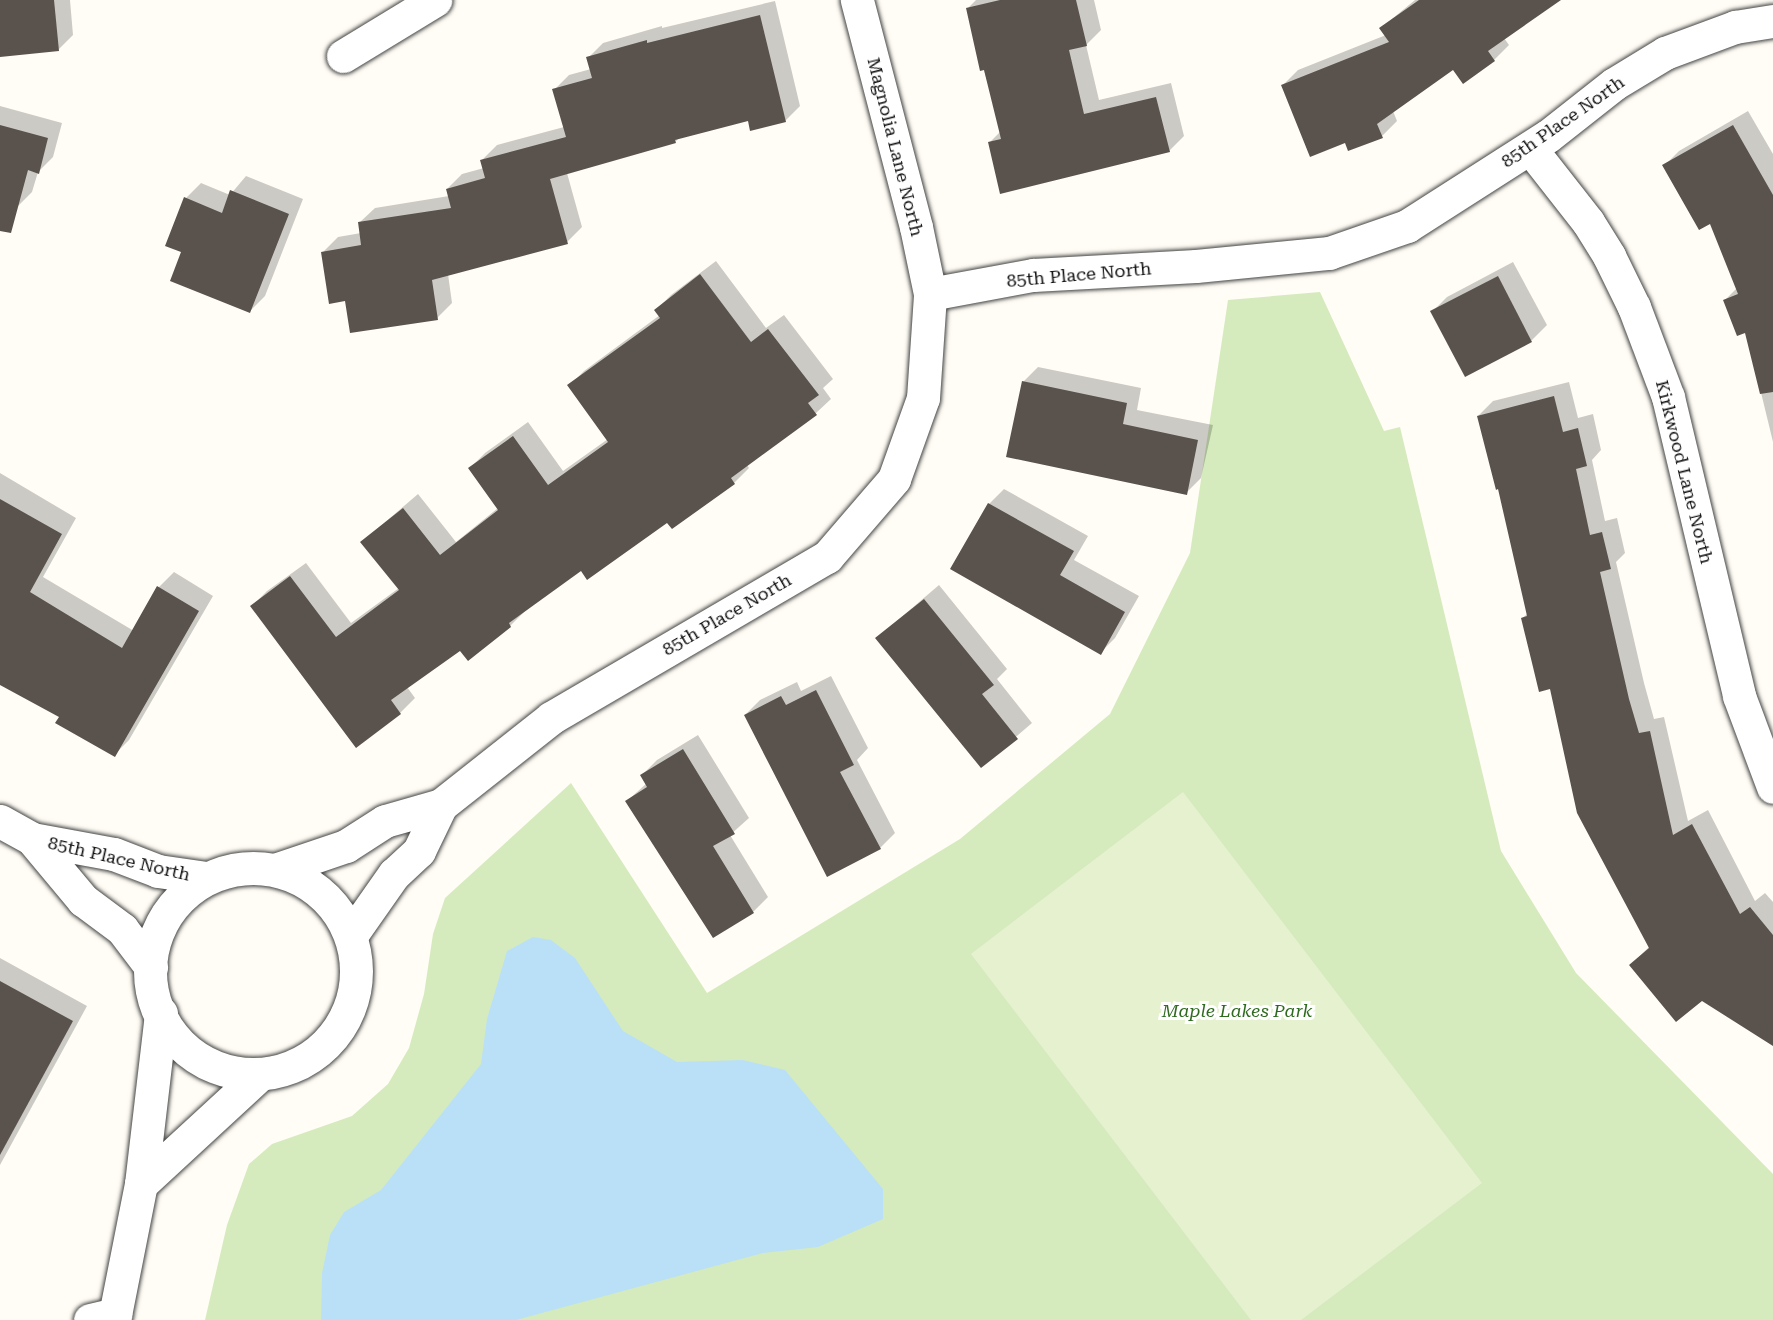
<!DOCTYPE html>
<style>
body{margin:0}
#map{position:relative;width:1773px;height:1320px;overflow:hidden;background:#fffdf5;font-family:"Roboto Serif",serif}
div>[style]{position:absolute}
.green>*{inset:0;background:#d5ebbd}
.pitch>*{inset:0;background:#e6f2cf}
.water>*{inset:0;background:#b9e0f7}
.shadow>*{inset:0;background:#0003}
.building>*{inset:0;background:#5a524d}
.roads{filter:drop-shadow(0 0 2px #444) drop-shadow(0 0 2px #444)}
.minor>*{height:33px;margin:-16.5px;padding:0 16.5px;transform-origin:16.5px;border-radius:16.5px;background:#fff}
.tertiary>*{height:33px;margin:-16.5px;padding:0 16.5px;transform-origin:16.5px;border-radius:16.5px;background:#fff}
.tertiary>.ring{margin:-16.5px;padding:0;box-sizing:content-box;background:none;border:33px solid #fff;border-radius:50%}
span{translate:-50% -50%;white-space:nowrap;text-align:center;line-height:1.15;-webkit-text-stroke:6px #fff;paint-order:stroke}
.street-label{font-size:18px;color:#111}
.park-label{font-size:18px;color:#2f6b1f;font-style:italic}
</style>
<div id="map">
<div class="green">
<div style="clip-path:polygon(1320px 292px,1384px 431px,1400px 427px,1501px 851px,1576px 973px,1773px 1174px,1773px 1320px,205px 1320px,227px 1225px,249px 1164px,272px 1144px,352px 1116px,388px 1084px,409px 1048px,424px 994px,433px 934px,445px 898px,571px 783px,707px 993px,960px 839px,1110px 714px,1190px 553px,1228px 300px)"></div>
</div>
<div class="pitch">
<div style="clip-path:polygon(1183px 792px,1482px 1183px,1301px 1320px,1251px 1320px,971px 954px)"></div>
</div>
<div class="water">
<div style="clip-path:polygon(533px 937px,551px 940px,575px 958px,623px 1031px,677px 1062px,743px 1060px,785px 1070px,883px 1189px,883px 1219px,818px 1247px,763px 1253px,516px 1320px,321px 1320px,322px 1273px,330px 1235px,344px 1212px,381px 1190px,481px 1064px,487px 1019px,507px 951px)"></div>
</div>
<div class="shadow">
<div style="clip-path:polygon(0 0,70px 0,73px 35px,58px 50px,0 56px)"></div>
<div style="clip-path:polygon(976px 0,1094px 0,1101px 30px,1086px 45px,1099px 100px,1171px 83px,1184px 136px,1169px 151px,990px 142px,1001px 131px,967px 9px)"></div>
<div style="clip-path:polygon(1415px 0,1558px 0,1504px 38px,1509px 45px,1494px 60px,1454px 68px,1393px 111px,1397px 121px,1382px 136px,1346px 141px,1283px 85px,1298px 70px,1386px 35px,1381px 28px)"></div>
<div style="clip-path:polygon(775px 1px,800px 106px,785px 121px,749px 120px,680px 137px,675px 142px,567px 173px,582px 227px,567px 242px,448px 274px,452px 303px,437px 318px,347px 300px,323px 252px,338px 237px,361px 233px,359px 223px,375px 208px,449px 196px,447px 189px,462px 174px,484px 168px,482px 160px,497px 145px,564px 127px,554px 90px,569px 75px,591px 69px,588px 58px,603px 43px,662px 26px,662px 28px)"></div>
<div style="clip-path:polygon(0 106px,62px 123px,53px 157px,38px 172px,32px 192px,17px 207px,0 202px)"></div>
<div style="clip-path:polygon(1748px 111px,1773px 154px,1773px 442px,1746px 331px,1725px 300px,1737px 288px,1711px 222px,1664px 166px,1679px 151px)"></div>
<div style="clip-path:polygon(246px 176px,303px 199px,265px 296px,250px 311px,183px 251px,186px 198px,201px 183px,230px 195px)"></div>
<div style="clip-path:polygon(716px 261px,766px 328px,784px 315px,833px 379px,823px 388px,831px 399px,816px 413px,747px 465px,749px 468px,734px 483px,672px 527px,667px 521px,581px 569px,525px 611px,510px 626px,460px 649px,407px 687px,415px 698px,400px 713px,252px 606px,267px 591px,306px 563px,351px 623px,399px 588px,362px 542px,418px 494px,456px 542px,498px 508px,470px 468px,485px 453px,528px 422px,563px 471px,608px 439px,569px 386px,584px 371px,660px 315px,656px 310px,671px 295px)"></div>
<div style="clip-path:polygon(1513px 262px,1547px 325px,1532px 340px,1466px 375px,1432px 312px,1447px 297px)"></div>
<div style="clip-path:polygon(1038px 367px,1141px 388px,1137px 410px,1213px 425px,1201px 478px,1186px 493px,1023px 382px)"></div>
<div style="clip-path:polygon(1569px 382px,1578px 418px,1593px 414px,1601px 450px,1592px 460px,1605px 521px,1617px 518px,1625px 553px,1616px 562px,1644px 683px,1654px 719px,1664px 717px,1688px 821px,1708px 810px,1755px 901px,1765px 893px,1773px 902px,1773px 1045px,1702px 999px,1631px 965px,1650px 946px,1523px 618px,1528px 613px,1499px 487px,1478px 416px,1493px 401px)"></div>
<div style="clip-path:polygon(0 473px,76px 518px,43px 577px,134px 631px,159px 587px,174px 572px,213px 596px,129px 740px,114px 755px,61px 716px,0 684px)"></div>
<div style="clip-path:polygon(1004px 489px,1088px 536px,1074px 560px,1139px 596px,1115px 638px,1100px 653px,989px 504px)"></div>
<div style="clip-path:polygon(939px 585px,1007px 669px,997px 679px,1032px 723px,982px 766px,877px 638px)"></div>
<div style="clip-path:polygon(831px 676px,868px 748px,857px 760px,895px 833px,880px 848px,745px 715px,760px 700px,797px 682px,801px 691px)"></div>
<div style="clip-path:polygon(698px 735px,749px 818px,730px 835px,768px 897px,754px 911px,713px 936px,627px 801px,647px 783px,642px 775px,657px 760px)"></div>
<div style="clip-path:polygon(0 958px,87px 1006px,0 1165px)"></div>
</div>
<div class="building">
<div style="clip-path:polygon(0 0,54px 0,59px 51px,0 57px)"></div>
<div style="clip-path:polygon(1000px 0,1076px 0,1087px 46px,1069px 50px,1084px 114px,1156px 97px,1170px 152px,1000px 194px,988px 142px,1001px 139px,984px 70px,980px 71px,966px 8px)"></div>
<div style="clip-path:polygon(1419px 0,1561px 0,1488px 51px,1495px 61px,1463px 84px,1453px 70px,1377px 124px,1383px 138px,1348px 151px,1345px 143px,1310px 157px,1281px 85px,1389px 42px,1379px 28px)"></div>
<div style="clip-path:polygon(760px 15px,786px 122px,750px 131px,748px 121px,675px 140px,676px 143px,550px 179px,568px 244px,432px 280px,438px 320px,350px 333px,345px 301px,329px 304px,321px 252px,361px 245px,358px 222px,451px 208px,446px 189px,485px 178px,480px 160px,566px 137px,552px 89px,592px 78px,586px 57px,647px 40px,647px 43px)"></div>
<div style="clip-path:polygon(0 125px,48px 138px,39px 174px,28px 170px,11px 233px,0 231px)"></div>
<div style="clip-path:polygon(1733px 125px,1773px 195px,1773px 392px,1760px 394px,1745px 333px,1737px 336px,1723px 300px,1738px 294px,1710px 224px,1699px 230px,1662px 165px)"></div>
<div style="clip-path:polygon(230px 190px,289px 214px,250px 313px,170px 281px,181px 252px,165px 246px,184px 197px,222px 213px)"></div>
<div style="clip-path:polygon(700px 274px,751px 342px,768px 329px,819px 395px,808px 403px,817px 415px,731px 478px,735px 484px,672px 529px,667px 523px,587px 580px,581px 571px,509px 623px,511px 627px,468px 661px,460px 651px,391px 700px,401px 714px,356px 748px,250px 606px,290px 576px,336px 637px,399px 590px,360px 542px,403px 508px,440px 555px,498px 510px,468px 468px,513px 436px,548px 485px,608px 442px,567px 385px,660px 318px,654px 310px)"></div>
<div style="clip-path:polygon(1498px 276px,1532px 342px,1465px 377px,1430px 311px)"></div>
<div style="clip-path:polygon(1022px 381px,1127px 403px,1123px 424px,1198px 440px,1187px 495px,1006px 457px)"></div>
<div style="clip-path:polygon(1554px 396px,1563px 432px,1578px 428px,1587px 466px,1576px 469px,1590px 535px,1602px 532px,1611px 569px,1600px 572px,1629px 699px,1639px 733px,1650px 731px,1673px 835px,1692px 824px,1740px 914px,1750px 907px,1773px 935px,1773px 1046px,1702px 1001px,1676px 1022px,1629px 965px,1649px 948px,1577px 813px,1550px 689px,1539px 692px,1533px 667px,1521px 618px,1527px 616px,1498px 489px,1496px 490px,1477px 416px)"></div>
<div style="clip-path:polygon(0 499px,62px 534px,30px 592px,122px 648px,157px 586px,199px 611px,115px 757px,55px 723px,59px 717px,0 685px)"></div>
<div style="clip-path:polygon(988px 503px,1074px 551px,1060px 575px,1125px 612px,1101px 655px,950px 569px)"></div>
<div style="clip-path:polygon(924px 599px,994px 685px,982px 694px,1018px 739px,981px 768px,875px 638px)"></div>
<div style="clip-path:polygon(816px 690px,854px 765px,840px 772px,881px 849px,827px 877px,744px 715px,781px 696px,786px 705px)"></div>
<div style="clip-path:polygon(683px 749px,735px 834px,713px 846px,754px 913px,713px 938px,625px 801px,647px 787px,640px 775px)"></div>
<div style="clip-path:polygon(0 981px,73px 1021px,0 1155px)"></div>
</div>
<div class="roads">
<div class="minor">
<div style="left:343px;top:56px;width:108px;rotate:-31.3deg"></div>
<div style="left:1530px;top:148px;width:94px;rotate:51.9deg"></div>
<div style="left:1588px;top:222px;width:40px;rotate:58deg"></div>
<div style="left:1609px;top:256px;width:57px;rotate:63.9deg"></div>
<div style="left:1634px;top:307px;width:96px;rotate:69.3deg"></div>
<div style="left:1668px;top:397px;width:307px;rotate:76.6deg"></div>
<div style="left:1739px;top:696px;width:97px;rotate:69.5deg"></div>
<div style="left:930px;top:294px;width:105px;rotate:-10.5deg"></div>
<div style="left:1033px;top:275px;width:163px;rotate:-3.2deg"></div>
<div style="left:1196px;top:266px;width:134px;rotate:-5.6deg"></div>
<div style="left:1329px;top:253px;width:83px;rotate:-19.1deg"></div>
<div style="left:1407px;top:226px;width:167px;rotate:-32.6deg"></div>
<div style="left:1548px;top:136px;width:84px;rotate:-38.2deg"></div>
<div style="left:1614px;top:84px;width:60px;rotate:-31.3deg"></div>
<div style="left:1665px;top:53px;width:75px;rotate:-20.4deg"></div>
<div style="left:1735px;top:27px;width:38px;rotate:-9deg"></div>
<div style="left:441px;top:805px;width:140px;rotate:-38.3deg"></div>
<div style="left:551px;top:718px;width:320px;rotate:-30.3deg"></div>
<div style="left:827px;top:557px;width:103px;rotate:-49.3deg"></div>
<div style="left:894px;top:479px;width:86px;rotate:-70.3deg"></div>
<div style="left:923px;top:398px;width:104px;rotate:-86.1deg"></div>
<div style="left:930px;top:294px;width:68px;rotate:-101.8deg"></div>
<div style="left:916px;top:227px;width:235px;rotate:-104.6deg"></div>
<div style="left:278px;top:869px;width:72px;rotate:-18.7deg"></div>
<div style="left:346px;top:846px;width:46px;rotate:-32.7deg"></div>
<div style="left:385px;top:821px;width:58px;rotate:-15.9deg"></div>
<div style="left:441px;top:805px;width:51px;rotate:115.6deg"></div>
<div style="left:419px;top:851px;width:34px;rotate:137deg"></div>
<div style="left:394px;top:874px;width:73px;rotate:125deg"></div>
<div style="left:90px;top:1320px;width:26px;rotate:-13deg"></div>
</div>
<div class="tertiary">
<div style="left:0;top:821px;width:37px;rotate:29deg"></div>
<div style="left:32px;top:839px;width:83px;rotate:10.4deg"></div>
<div style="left:114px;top:854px;width:47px;rotate:21.1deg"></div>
<div style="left:158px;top:871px;width:49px;rotate:8.3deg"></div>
<div style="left:32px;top:839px;width:80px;rotate:50.1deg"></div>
<div style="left:83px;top:900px;width:49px;rotate:36.6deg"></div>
<div style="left:122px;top:929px;width:48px;rotate:52.7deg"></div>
<div class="ring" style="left:150px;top:868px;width:173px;height:173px"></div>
<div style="left:141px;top:1184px;width:161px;rotate:-42.7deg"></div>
<div style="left:114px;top:1320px;width:139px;rotate:-78.8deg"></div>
<div style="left:141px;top:1184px;width:172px;rotate:-83.3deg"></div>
</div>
</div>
<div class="street-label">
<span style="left:1563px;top:122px;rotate:-35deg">85th Place North</span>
<span style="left:895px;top:147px;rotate:76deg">Magnolia Lane North</span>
<span style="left:1079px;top:275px;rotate:-5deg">85th Place North</span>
<span style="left:1684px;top:472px;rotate:76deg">Kirkwood Lane North</span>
<span style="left:727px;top:615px;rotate:-30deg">85th Place North</span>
<span style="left:119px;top:859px;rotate:13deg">85th Place North</span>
</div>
<div class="park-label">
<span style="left:1237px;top:1011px">Maple Lakes Park</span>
</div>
</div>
